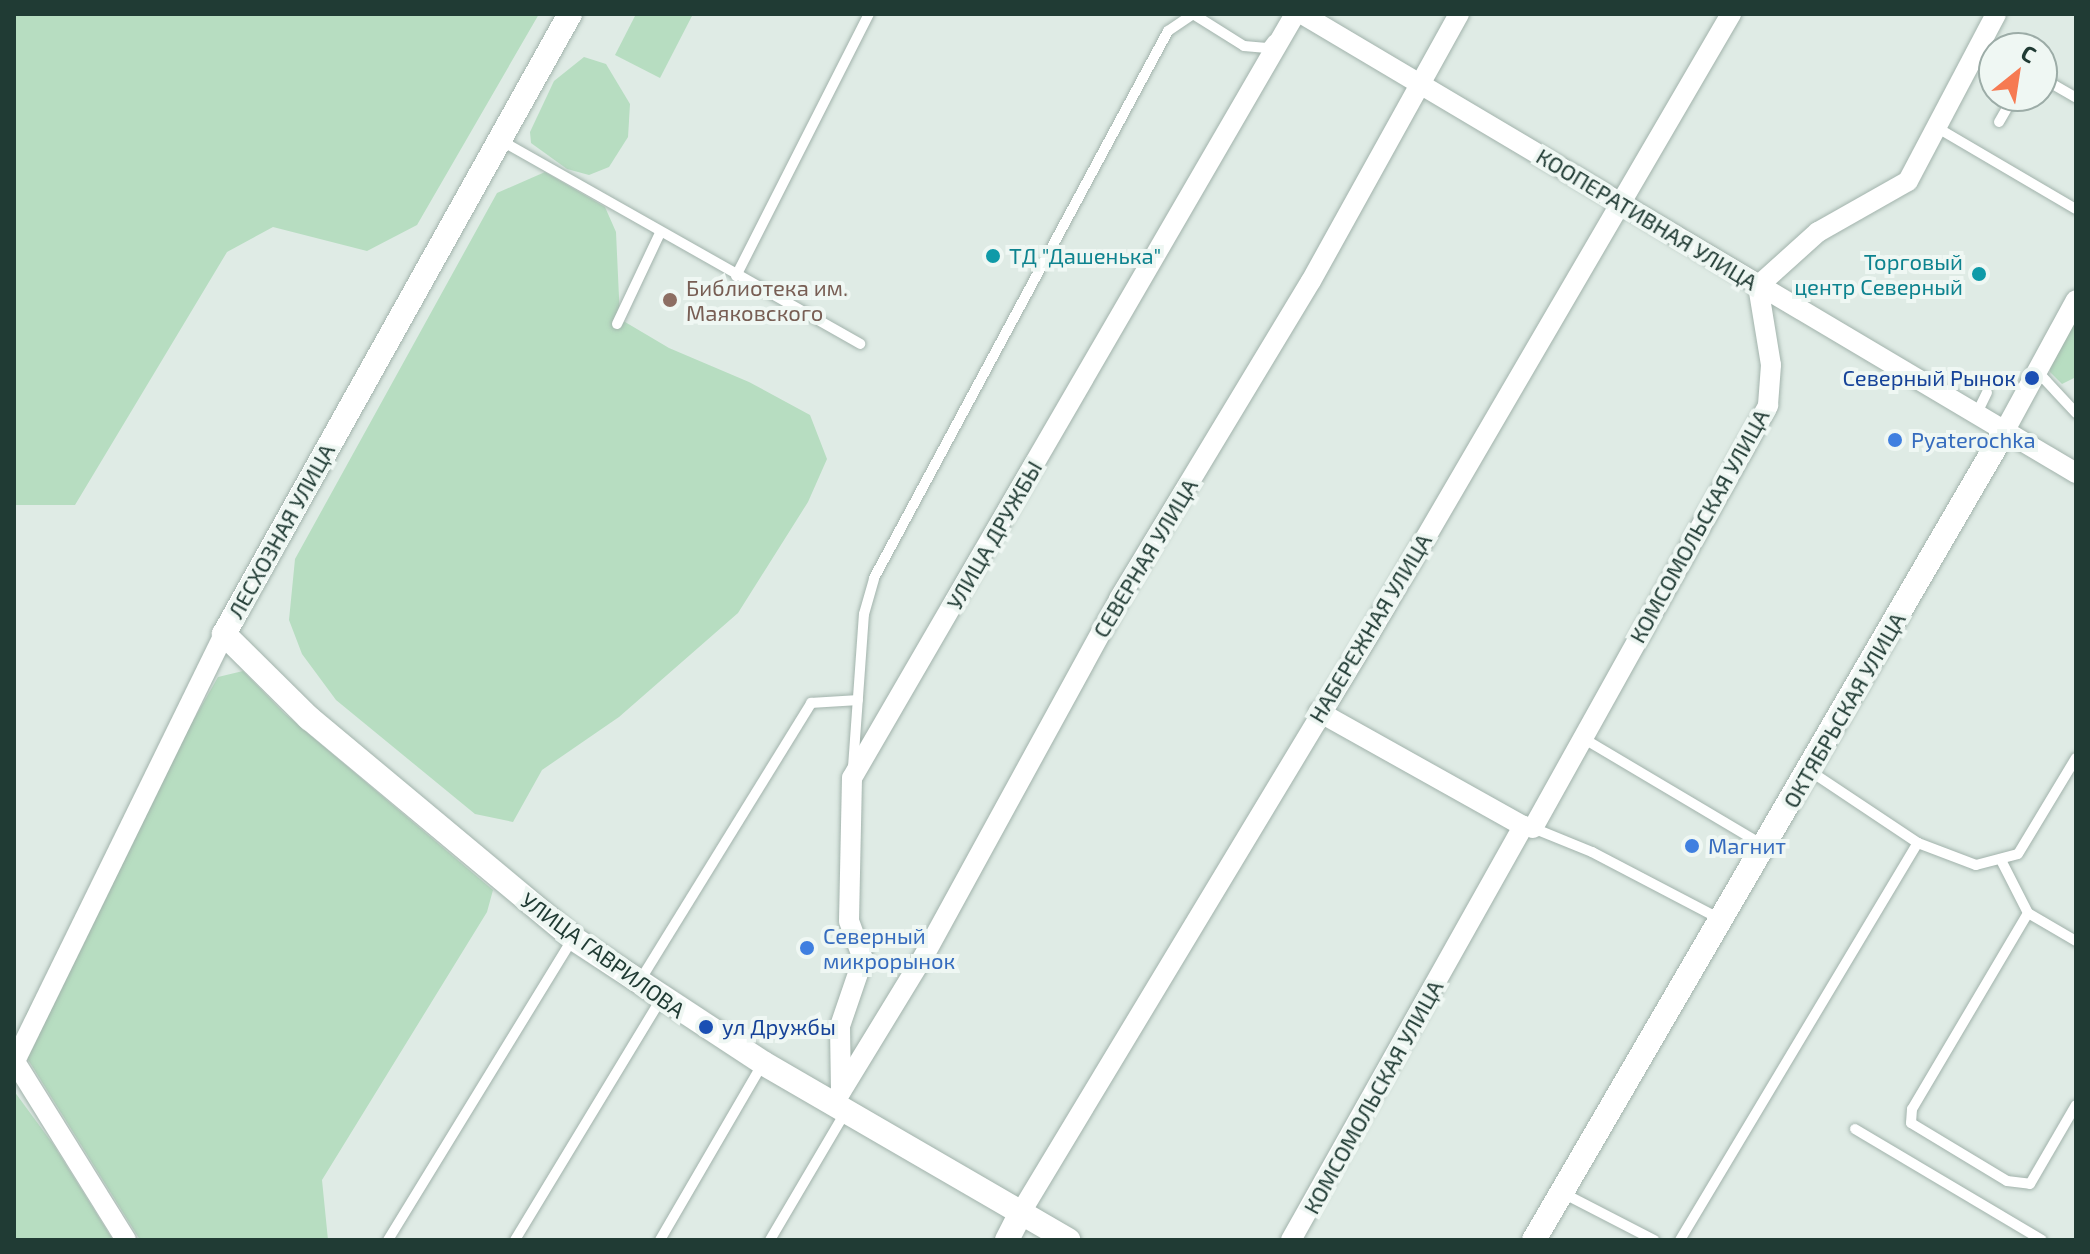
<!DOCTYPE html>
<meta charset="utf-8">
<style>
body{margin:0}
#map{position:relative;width:2090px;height:1254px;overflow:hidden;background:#dfebe5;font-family:"Exo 2",sans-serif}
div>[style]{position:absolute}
.green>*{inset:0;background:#b7ddc1}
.roads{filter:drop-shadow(0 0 2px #a2b3ac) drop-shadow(0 0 2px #a2b3ac)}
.lane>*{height:10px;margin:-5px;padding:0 5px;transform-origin:5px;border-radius:5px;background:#fff}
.street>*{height:20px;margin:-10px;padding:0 10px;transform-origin:10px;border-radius:10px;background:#fff}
.secondary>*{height:24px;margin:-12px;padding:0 12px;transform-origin:12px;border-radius:12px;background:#fff}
.dots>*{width:22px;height:22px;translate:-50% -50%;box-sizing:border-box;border:4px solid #eff7f3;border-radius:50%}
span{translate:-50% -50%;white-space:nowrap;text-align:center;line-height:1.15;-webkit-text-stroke:8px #eff7f3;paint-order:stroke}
.street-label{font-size:22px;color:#203b34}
.culture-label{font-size:22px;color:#0d838f}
.left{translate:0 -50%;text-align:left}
.right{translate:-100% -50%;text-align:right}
.education-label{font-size:22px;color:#785e54}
.transit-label{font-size:22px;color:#164399}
.shop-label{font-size:22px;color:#366cbe}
.frame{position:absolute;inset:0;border:16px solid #203b34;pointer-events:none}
.north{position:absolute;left:1978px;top:32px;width:80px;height:80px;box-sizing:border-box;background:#eff7f3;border:2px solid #9caca7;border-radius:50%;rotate:30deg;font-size:22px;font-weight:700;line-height:32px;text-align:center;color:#203b34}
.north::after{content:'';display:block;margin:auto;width:28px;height:36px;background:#f67a52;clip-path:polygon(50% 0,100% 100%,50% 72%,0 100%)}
</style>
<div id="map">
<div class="green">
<div style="clip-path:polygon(14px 14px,539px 14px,417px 225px,367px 251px,273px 227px,227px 252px,75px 505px,14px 505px)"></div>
<div style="clip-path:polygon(636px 14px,693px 14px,660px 78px,615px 55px)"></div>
<div style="clip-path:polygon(584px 57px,606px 64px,630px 104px,628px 137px,609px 167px,589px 175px,567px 169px,531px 143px,530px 132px,554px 81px)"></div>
<div style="clip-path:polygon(545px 172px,605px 207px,616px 232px,620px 319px,669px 348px,749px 382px,810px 415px,827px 459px,808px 502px,738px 613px,619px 717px,542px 770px,513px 822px,475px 814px,336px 700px,302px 654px,289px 620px,295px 559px,497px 193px)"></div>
<div style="clip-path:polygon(2076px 314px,2076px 377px,2062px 384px,2050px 372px,2049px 360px)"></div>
<div style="clip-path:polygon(243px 671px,284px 713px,493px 890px,487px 912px,322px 1180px,328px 1240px,140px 1240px,27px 1058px,26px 1014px,218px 677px)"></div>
<div style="clip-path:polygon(14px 1091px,53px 1144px,113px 1240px,14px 1240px)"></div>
</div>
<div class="roads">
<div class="lane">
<div style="left:1193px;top:14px;width:60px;rotate:32.1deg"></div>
<div style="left:1244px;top:46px;width:23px;rotate:5deg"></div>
<div style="left:1267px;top:48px;width:10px;rotate:-53deg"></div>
<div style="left:2042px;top:78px;width:39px;rotate:30deg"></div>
<div style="left:1999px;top:122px;width:30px;rotate:-60deg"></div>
<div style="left:1936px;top:127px;width:162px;rotate:30.4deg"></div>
<div style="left:500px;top:140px;width:414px;rotate:29.5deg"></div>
<div style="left:736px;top:276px;width:294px;rotate:-63.1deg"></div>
<div style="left:617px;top:324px;width:101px;rotate:-64.7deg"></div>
<div style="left:2036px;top:370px;width:59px;rotate:47.1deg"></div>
<div style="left:1976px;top:415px;width:25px;rotate:-64deg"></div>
<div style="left:1581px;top:737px;width:212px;rotate:30.7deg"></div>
<div style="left:853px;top:767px;width:153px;rotate:-85.9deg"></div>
<div style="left:864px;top:614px;width:37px;rotate:-74deg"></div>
<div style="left:874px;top:578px;width:621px;rotate:-61.74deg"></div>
<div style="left:1168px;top:31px;width:30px;rotate:-34deg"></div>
<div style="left:1533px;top:828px;width:64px;rotate:22.1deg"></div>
<div style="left:1592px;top:852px;width:144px;rotate:27.6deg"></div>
<div style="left:1918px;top:843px;width:62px;rotate:20.8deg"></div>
<div style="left:1976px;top:865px;width:43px;rotate:-14.7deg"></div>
<div style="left:2018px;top:854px;width:112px;rotate:-58.9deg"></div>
<div style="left:2002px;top:862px;width:57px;rotate:63deg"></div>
<div style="left:2028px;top:913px;width:56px;rotate:30.3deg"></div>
<div style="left:2028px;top:913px;width:228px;rotate:120.6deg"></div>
<div style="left:1912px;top:1109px;width:14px;rotate:94deg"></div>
<div style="left:1911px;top:1123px;width:112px;rotate:31.1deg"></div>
<div style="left:2007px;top:1181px;width:23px;rotate:7deg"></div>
<div style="left:2030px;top:1184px;width:91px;rotate:-59.8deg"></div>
<div style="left:639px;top:982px;width:328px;rotate:-58.3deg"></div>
<div style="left:811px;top:703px;width:47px;rotate:-3.7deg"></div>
<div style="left:1855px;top:1129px;width:217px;rotate:30.7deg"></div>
<div style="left:1561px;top:1192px;width:105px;rotate:27.3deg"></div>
<div style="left:388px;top:1240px;width:352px;rotate:-58.5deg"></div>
<div style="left:515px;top:1240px;width:282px;rotate:-58.8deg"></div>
<div style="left:660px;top:1240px;width:203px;rotate:-59.8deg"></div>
<div style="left:770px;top:1240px;width:150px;rotate:-59.5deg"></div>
<div style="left:1680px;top:1240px;width:463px;rotate:-59.1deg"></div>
<div style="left:1918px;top:843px;width:130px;rotate:-146.3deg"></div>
</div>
<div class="street">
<div style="left:1302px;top:14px;width:900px;rotate:30.67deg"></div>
<div style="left:2004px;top:432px;width:150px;rotate:-61.4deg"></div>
<div style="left:1533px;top:828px;width:484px;rotate:-60.9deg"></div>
<div style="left:1768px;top:405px;width:40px;rotate:-85.7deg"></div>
<div style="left:1771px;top:365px;width:80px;rotate:-99.3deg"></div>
<div style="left:1758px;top:286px;width:81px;rotate:-42deg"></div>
<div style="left:1818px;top:232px;width:103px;rotate:-29.5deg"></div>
<div style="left:1908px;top:181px;width:189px;rotate:-62.2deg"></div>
<div style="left:14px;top:1060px;width:212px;rotate:58.1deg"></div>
<div style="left:15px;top:1061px;width:475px;rotate:-63.9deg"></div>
<div style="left:841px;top:1091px;width:65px;rotate:-90.9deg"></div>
<div style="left:840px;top:1026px;width:71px;rotate:-71.1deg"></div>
<div style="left:863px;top:959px;width:40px;rotate:-110.2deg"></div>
<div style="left:849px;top:921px;width:143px;rotate:-88.8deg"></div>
<div style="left:852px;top:778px;width:883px;rotate:-59.89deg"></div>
<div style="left:834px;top:1103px;width:175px;rotate:-58.6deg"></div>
<div style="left:925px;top:954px;width:405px;rotate:-61.3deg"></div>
<div style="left:1119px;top:599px;width:371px;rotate:-58.9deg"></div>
<div style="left:1311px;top:281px;width:305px;rotate:-61deg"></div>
<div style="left:1021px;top:1212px;width:676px;rotate:-58.92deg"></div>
<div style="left:1370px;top:633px;width:717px;rotate:-59.75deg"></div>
<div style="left:1291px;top:1240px;width:475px;rotate:-60.7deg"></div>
<div style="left:1523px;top:826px;width:234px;rotate:-150.8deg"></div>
</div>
<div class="secondary">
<div style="left:570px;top:14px;width:710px;rotate:119.16deg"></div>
<div style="left:224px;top:634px;width:120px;rotate:44.7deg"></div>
<div style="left:309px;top:718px;width:344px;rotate:39.8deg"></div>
<div style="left:573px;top:938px;width:227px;rotate:33.3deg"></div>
<div style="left:763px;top:1063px;width:353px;rotate:30.1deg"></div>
<div style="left:1007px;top:1240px;width:31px;rotate:-63deg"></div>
<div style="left:1534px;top:1240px;width:935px;rotate:-59.81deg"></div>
</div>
</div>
<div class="dots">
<div style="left:993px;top:256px;background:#0f9aa8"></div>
<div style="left:1979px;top:274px;background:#0f9aa8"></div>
<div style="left:670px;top:300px;background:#8d6e63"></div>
<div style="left:2032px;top:378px;background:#1a4fb4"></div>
<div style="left:1895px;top:440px;background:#3f7fe0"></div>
<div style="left:1692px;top:846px;background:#3f7fe0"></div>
<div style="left:807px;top:948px;background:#3f7fe0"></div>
<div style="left:706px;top:1027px;background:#1a4fb4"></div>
</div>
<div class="street-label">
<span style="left:1647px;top:219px;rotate:31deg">КООПЕРАТИВНАЯ УЛИЦА</span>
<span style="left:1699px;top:526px;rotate:-61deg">КОМСОМОЛЬСКАЯ УЛИЦА</span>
<span style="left:281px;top:531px;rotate:-61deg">ЛЕСХОЗНАЯ УЛИЦА</span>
<span style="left:994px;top:535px;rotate:-60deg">УЛИЦА ДРУЖБЫ</span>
<span style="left:1145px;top:558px;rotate:-59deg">СЕВЕРНАЯ УЛИЦА</span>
<span style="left:1370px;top:628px;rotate:-59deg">НАБЕРЕЖНАЯ УЛИЦА</span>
<span style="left:1844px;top:710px;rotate:-60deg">ОКТЯБРЬСКАЯ УЛИЦА</span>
<span style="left:603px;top:955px;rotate:36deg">УЛИЦА ГАВРИЛОВА</span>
<span style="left:1373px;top:1097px;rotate:-61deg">КОМСОМОЛЬСКАЯ УЛИЦА</span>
</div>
<div class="culture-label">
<span class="left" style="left:1009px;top:256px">ТД "Дашенька"</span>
<span class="right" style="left:1963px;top:274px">Торговый<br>центр Северный</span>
</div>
<div class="education-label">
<span class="left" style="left:686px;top:300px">Библиотека им.<br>Маяковского</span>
</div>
<div class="transit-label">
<span class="right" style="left:2016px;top:378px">Северный Рынок</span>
<span class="left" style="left:722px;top:1027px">ул Дружбы</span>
</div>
<div class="shop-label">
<span class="left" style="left:1911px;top:440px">Pyaterochka</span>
<span class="left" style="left:1708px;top:846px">Магнит</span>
<span class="left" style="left:823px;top:948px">Северный<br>микрорынок</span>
</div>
<div class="frame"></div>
<div class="north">С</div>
</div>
